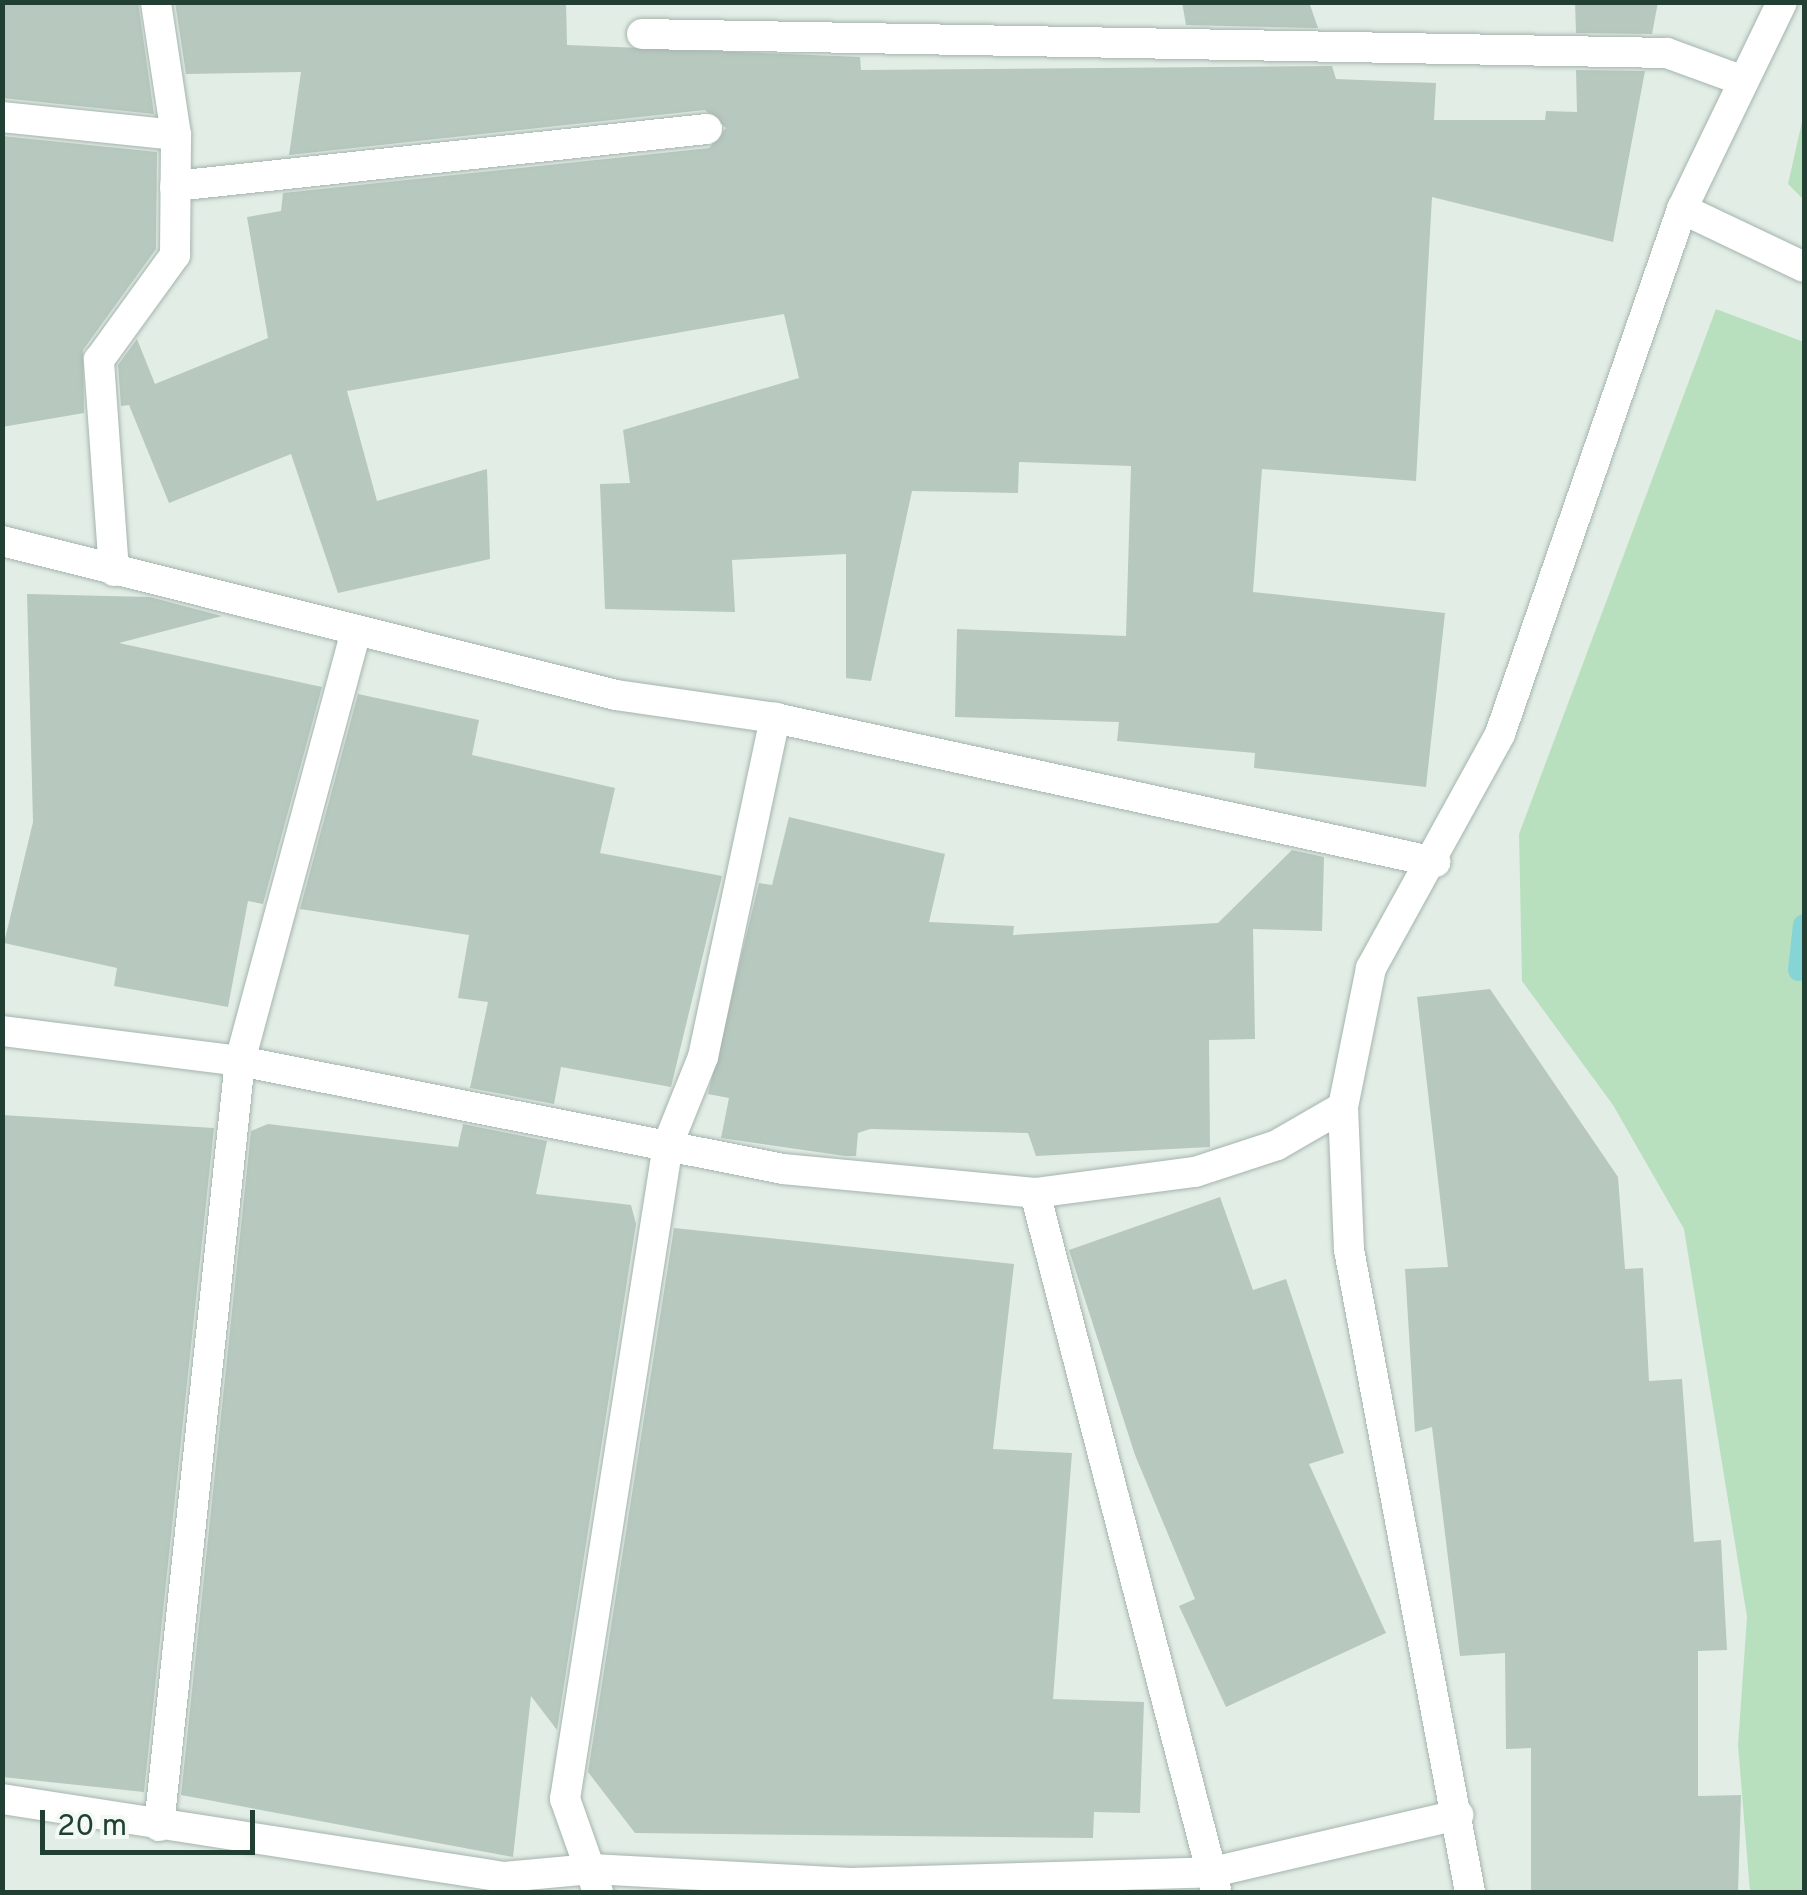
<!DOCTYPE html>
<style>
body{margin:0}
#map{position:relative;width:1807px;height:1895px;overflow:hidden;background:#e2ede6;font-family:Overpass,sans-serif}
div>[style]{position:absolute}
.green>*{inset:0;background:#b9e0be}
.stream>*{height:22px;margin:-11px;padding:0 11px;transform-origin:11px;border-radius:11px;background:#86d4d6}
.building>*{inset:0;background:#b7c8bf}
.roads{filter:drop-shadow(0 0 2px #a4b5ad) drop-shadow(0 0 2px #a4b5ad)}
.street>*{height:30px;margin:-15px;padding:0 15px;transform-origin:15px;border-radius:15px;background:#fff}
span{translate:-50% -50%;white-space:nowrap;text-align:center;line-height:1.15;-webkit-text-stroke:10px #f3f9f5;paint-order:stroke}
.frame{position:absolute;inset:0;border:5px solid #213f33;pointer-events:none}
.scale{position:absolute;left:40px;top:1810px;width:215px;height:45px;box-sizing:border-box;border:5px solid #213f33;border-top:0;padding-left:12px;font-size:30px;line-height:35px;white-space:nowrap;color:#213f33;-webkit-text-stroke:8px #f3f9f5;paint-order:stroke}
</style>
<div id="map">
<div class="green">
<div style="clip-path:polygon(1804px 113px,1804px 200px,1788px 184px)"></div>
<div style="clip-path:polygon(1716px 309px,1804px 342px,1804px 1892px,1750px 1892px,1738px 1745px,1747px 1617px,1684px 1229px,1613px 1105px,1522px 981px,1519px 834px)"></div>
</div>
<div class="stream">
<div style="left:1799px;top:970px;width:45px;rotate:-83.7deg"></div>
</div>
<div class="building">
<div style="clip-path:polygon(2px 2px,138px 2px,154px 114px,2px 98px)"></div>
<div style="clip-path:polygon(175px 2px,566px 2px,567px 45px,860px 57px,861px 70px,1332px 66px,1336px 79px,1436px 83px,1434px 120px,1545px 120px,1546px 111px,1577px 112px,1576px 70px,1645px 71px,1613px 242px,1432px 197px,1416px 481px,1262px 469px,1253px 592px,1445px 613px,1426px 787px,1254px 768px,1255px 753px,1117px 741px,1119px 722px,955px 717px,957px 629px,1126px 636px,1131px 466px,1019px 462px,1018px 493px,912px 491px,871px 681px,846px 678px,846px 554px,732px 560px,735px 612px,605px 609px,600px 484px,630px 483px,623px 430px,799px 378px,784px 314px,347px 391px,377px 501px,487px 469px,490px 559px,338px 593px,291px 454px,169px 503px,129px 405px,121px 406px,118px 365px,137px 339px,155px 384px,268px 338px,247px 217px,281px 211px,283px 193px,709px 148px,726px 128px,705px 110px,289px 155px,301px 72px,186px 74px)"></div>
<div style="clip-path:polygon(1182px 2px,1309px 2px,1318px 28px,1186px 25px)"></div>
<div style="clip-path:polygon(1575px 2px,1658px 2px,1652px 34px,1576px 33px)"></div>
<div style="clip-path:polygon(2px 136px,157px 152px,156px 249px,83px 350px,84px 413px,2px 427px)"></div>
<div style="clip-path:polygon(27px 594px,150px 597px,222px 616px,119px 643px,322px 687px,263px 904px,248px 901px,228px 1007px,114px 986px,117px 968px,4px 943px,33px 822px)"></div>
<div style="clip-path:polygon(358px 694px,479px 720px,472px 755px,615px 788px,600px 853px,722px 876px,671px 1087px,561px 1067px,554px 1104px,470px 1088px,488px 1002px,458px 998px,469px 935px,300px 909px)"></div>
<div style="clip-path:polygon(789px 817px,945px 854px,929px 922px,1014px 926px,1013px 935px,1218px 923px,1292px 850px,1324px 857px,1322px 931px,1253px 929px,1255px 1039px,1209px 1040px,1210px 1147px,1036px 1156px,1028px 1133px,870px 1129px,858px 1133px,856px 1156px,845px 1156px,721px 1138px,729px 1098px,708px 1094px,759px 883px,772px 885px)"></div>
<div style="clip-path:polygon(1490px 989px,1618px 1177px,1625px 1269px,1643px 1268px,1649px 1381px,1682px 1379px,1694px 1542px,1721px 1540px,1727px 1650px,1698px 1651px,1698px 1796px,1741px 1795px,1738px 1892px,1531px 1892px,1531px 1748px,1506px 1749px,1505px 1653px,1460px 1656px,1432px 1427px,1415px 1432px,1405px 1269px,1448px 1267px,1417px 997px)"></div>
<div style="clip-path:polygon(2px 1115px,214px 1128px,144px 1792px,2px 1777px)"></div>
<div style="clip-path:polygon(268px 1124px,458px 1147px,463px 1124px,547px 1141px,536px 1194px,631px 1205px,636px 1224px,557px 1730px,531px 1696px,513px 1857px,181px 1795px,251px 1131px)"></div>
<div style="clip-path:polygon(1220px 1197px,1253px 1290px,1286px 1279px,1344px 1453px,1309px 1464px,1386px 1633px,1226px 1707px,1179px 1606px,1195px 1599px,1135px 1455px,1069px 1250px)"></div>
<div style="clip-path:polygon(674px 1228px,1014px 1264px,993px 1449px,1072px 1453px,1053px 1699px,1144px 1702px,1140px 1813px,1094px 1812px,1093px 1838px,635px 1833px,588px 1772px)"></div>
</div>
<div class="roads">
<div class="street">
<div style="left:642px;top:34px;width:1025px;rotate:1.06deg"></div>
<div style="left:1667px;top:53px;width:76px;rotate:20.1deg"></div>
<div style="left:2px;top:117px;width:175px;rotate:5.9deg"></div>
<div style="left:175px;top:186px;width:535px;rotate:-6.12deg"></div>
<div style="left:1682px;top:209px;width:135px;rotate:25.4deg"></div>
<div style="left:2px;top:541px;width:633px;rotate:14.08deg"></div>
<div style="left:616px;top:695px;width:161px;rotate:8.2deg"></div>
<div style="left:775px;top:718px;width:676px;rotate:12.31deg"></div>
<div style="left:114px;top:571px;width:212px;rotate:-94.1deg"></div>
<div style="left:99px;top:360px;width:130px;rotate:-54.1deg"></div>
<div style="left:175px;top:255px;width:120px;rotate:-89.5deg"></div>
<div style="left:176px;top:135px;width:134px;rotate:-98.6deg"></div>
<div style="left:2px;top:1031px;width:240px;rotate:7.2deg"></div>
<div style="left:240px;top:1061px;width:554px;rotate:11.25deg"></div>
<div style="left:783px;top:1169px;width:253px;rotate:5.4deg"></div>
<div style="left:1035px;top:1193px;width:161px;rotate:-7.5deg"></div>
<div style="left:1195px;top:1172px;width:86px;rotate:-18.2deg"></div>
<div style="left:1277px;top:1145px;width:76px;rotate:-29.9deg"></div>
<div style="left:1035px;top:1193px;width:720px;rotate:75.44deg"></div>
<div style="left:2px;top:1799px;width:508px;rotate:8.83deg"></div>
<div style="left:504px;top:1877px;width:88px;rotate:-5.2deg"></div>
<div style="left:592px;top:1869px;width:259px;rotate:3.1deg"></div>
<div style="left:851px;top:1883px;width:362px;rotate:-1.7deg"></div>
<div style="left:1213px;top:1872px;width:252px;rotate:-13.1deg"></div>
<div style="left:159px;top:1826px;width:769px;rotate:-83.96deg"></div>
<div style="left:240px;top:1061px;width:441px;rotate:-74.9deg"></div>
<div style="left:598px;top:1892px;width:99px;rotate:-109.5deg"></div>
<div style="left:565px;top:1799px;width:663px;rotate:-81.06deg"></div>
<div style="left:668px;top:1144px;width:94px;rotate:-68.1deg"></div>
<div style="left:703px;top:1057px;width:347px;rotate:-78deg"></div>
<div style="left:1470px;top:1892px;width:653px;rotate:-100.67deg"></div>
<div style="left:1349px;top:1250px;width:143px;rotate:-92.4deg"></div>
<div style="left:1343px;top:1107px;width:142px;rotate:-78.6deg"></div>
<div style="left:1371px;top:968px;width:267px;rotate:-61.1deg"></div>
<div style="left:1500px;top:734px;width:556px;rotate:-70.88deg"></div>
<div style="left:1682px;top:209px;width:230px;rotate:-64.2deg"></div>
</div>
</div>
<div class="frame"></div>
<div class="scale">20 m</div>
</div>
